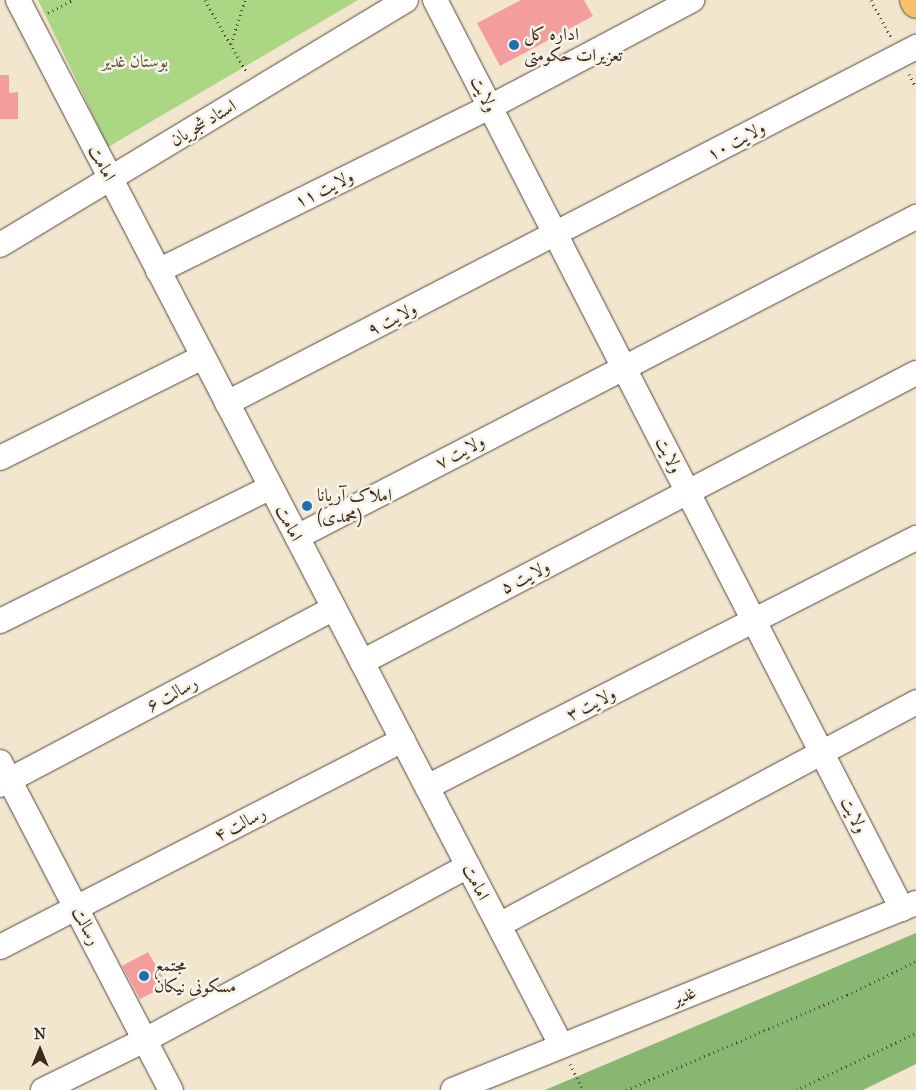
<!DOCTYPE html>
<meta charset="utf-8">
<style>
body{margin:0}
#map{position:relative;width:916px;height:1090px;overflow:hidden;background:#f3e6cf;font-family:"IM FELL Great Primer",Amiri,serif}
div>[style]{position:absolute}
.green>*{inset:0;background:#abd683}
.forest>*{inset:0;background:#88b771}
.building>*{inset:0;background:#f39e9d}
.path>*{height:3px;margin-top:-1.5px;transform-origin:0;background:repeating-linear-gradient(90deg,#574639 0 1px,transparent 0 5px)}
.roads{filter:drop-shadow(0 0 1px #574639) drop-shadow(0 0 1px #574639)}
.minor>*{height:24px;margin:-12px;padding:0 12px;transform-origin:12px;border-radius:12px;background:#fff}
.major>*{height:28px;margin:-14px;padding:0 14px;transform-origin:14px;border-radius:14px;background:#f7c06c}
.dots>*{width:14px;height:14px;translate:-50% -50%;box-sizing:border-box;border:2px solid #f7f3e8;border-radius:50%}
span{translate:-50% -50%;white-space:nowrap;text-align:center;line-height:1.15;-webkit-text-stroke:5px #f7f3e8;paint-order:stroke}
.poi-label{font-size:18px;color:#3b2a1e}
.left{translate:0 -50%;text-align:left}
.park-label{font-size:18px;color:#575537}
.street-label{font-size:18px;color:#3b2a1e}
.north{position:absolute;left:15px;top:1025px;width:50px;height:50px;-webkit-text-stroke:4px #f7f3e8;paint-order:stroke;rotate:0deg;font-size:14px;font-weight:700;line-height:20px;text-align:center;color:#3b2a1e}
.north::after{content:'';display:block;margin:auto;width:18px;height:22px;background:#3b2a1e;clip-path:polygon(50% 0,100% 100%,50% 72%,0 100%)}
</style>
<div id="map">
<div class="green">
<div style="clip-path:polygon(38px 0,358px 0,108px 147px)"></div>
</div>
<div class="forest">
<div style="clip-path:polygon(916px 933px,916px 1064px,863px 1090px,545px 1090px)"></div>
</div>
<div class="building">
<div style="clip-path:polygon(521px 0,584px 0,593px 16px,500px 66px,477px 23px)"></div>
<div style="clip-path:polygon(0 75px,9px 75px,9px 93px,18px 92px,18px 119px,0 119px)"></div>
<div style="clip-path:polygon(148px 952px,167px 985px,140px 999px,122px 966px)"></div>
</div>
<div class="path">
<div style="left:205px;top:0;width:84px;rotate:60.1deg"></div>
<div style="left:871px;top:0;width:42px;rotate:61.6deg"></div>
<div style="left:48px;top:13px;width:27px;rotate:-28deg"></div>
<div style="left:231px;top:44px;width:46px;rotate:-72.3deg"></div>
<div style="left:909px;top:74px;width:15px;rotate:62deg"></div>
<div style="left:570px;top:1064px;width:29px;rotate:63deg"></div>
<div style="left:626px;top:1090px;width:241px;rotate:-23.3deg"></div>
<div style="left:847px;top:995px;width:77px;rotate:-26.2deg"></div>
<div style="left:796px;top:1090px;width:133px;rotate:-25.4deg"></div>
</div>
<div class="roads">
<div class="minor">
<div style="left:18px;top:0;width:1178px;rotate:62.54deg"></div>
<div style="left:435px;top:0;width:1022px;rotate:62.81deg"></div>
<div style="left:0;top:245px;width:474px;rotate:-31.1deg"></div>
<div style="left:158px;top:271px;width:370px;rotate:-26.3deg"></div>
<div style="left:490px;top:107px;width:229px;rotate:-27.9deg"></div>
<div style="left:227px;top:403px;width:776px;rotate:-27.32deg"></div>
<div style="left:0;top:458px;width:227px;rotate:-26.5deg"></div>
<div style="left:297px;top:537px;width:697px;rotate:-27.34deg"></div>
<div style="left:0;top:621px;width:302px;rotate:-26.3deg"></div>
<div style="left:362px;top:662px;width:625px;rotate:-27.55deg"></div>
<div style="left:0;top:762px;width:370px;rotate:62.5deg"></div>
<div style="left:0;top:785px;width:378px;rotate:-27.9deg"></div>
<div style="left:427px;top:787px;width:549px;rotate:-26.99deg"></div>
<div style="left:499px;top:925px;width:473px;rotate:-28.1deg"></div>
<div style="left:0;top:947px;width:453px;rotate:-27.2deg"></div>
<div style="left:43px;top:1090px;width:114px;rotate:-26.1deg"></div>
<div style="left:145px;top:1040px;width:367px;rotate:-28.3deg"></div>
<div style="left:453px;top:1090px;width:499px;rotate:-22deg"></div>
</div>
<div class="major">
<div style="left:914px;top:0;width:4px;rotate:63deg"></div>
</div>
</div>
<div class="dots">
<div style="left:514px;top:45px;background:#1f6fb2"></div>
<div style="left:307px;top:506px;background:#1f6fb2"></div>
<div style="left:144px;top:976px;background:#1f6fb2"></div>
</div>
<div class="poi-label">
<span class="left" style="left:524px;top:45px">اداره کل<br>تعزیرات حکومتی</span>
<span class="left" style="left:317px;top:506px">املاک آریانا<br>(محمدی)</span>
<span class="left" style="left:154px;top:976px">مجتمع<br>مسکونی نیکان</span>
</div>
<div class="park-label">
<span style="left:135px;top:61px">بوستان غدیر</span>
</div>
<div class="street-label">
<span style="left:484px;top:94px;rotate:63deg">ولایت</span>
<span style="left:203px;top:123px;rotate:-31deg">استاد شجریان</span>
<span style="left:736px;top:141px;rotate:-28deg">ولایت ۱۰</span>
<span style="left:102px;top:163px;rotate:62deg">امامت</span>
<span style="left:324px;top:189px;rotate:-26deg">ولایت ۱۱</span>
<span style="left:392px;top:319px;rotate:-27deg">ولایت ۹</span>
<span style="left:460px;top:452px;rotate:-28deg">ولایت ۷</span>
<span style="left:669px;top:455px;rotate:63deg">ولایت</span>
<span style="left:289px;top:523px;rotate:63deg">امامت</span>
<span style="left:525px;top:577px;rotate:-27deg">ولایت ۵</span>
<span style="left:172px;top:694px;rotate:-28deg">رسالت ۶</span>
<span style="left:591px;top:704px;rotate:-27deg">ولایت ۳</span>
<span style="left:854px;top:815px;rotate:63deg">ولایت</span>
<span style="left:240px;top:824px;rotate:-27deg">رسالت ۴</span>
<span style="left:476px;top:882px;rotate:63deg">امامت</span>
<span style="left:86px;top:926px;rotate:62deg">رسالت</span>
<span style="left:684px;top:996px;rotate:-22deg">غدیر</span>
</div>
<div class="north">N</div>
</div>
